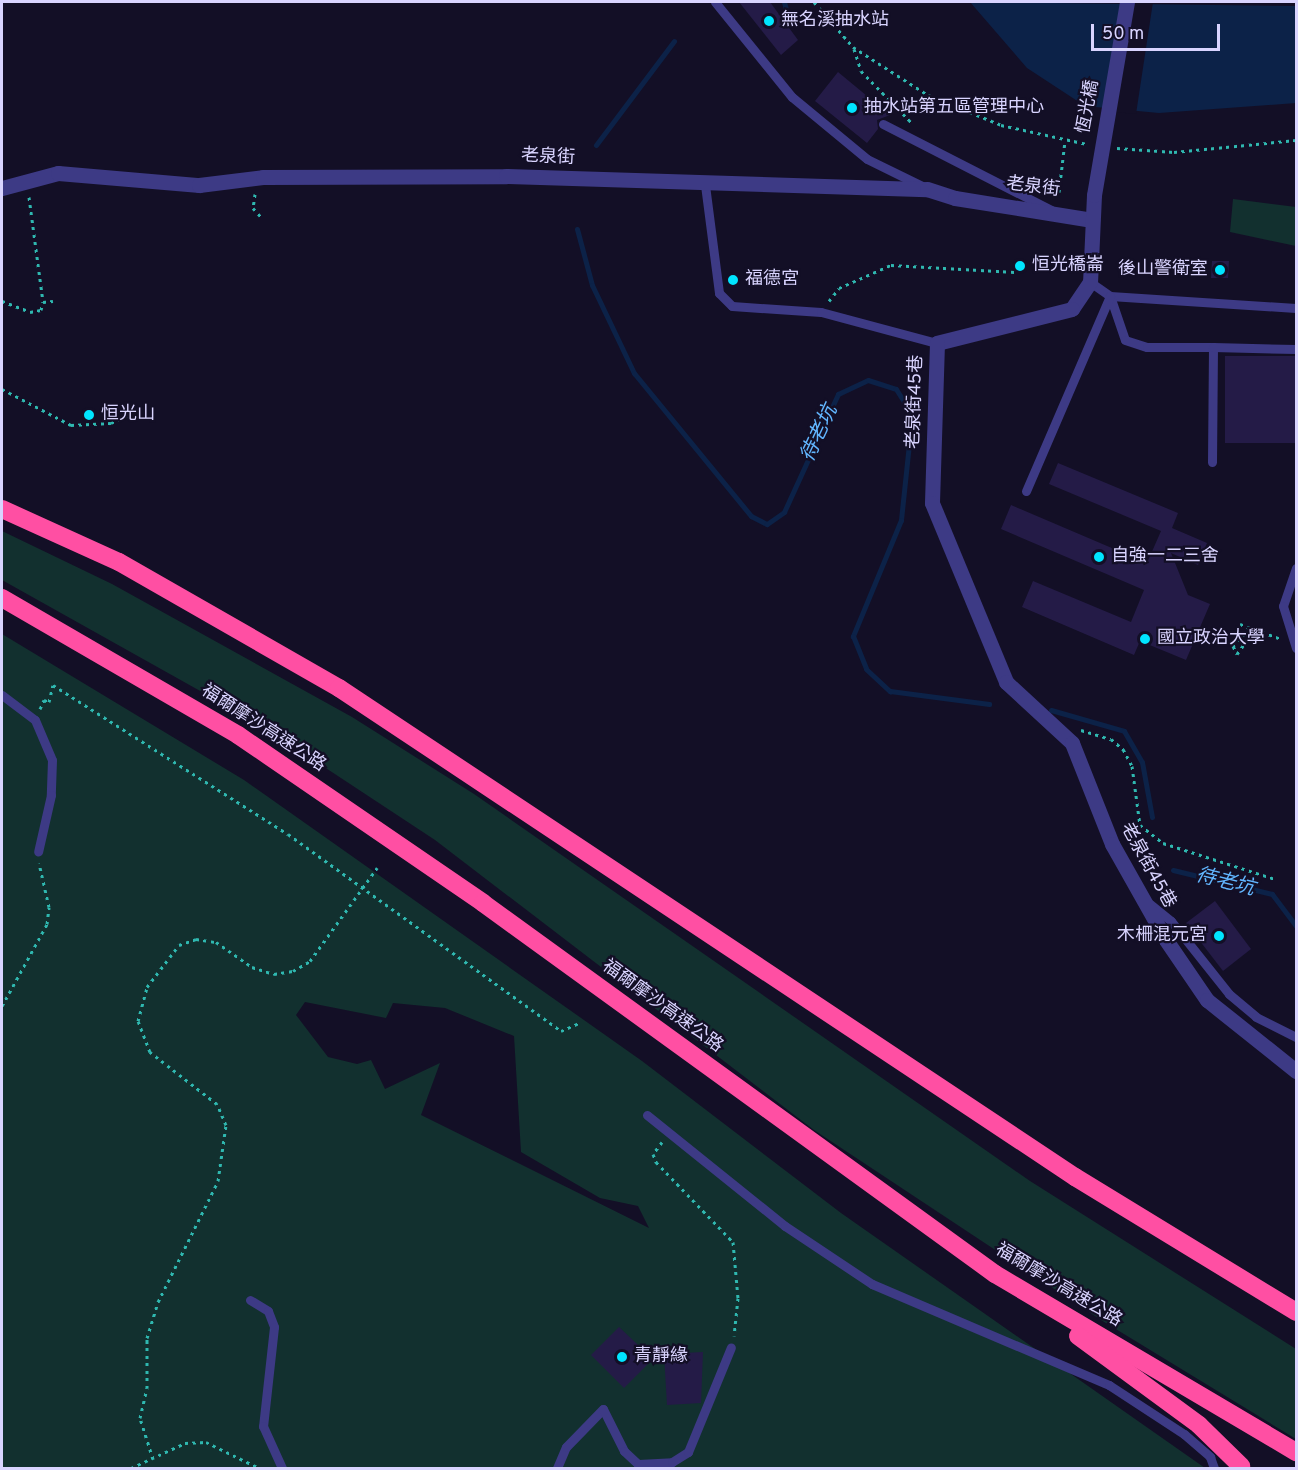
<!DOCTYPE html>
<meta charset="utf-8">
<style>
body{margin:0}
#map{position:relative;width:1298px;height:1470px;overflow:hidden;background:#130f26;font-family:Overpass,"Noto Sans TC",sans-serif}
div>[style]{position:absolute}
.green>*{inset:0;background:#12302f}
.water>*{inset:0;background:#0c2248}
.pier>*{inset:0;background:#130f26}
.stream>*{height:5px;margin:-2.5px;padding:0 2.5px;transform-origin:2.5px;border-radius:2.5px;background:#0c2248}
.building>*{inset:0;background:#241b47}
.path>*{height:3px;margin-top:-1.5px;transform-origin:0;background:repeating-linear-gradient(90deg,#2fb8b0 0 3px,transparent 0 7.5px)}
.service>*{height:9px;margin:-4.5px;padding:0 4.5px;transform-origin:4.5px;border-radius:4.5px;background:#3d3a85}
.minor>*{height:15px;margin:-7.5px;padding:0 7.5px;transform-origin:7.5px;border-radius:7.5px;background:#3d3a85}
.motorway>*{height:18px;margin:-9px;padding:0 9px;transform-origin:9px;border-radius:9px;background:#ff4fa3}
.minor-bridge>*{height:15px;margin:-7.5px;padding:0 7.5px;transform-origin:7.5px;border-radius:7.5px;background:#3d3a85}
.dots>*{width:16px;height:16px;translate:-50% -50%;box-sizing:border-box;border:3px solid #130f26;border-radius:50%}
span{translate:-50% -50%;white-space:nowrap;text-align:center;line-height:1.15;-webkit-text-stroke:4.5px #130f26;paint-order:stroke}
.poi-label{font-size:18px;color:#d9d4ff}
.left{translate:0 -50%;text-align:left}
.right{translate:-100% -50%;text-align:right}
.street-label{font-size:18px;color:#d9d4ff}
.water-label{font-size:20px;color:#62b6ff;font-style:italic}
.frame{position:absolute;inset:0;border:3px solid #d9d4ff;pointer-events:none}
.scale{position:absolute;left:1091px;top:24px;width:129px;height:27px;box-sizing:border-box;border:3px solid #d9d4ff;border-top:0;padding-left:8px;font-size:18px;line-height:21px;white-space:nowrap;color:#d9d4ff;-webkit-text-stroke:4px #130f26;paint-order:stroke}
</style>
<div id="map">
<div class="green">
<div style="clip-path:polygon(1233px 199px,1296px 207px,1296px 246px,1230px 232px)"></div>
<div style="clip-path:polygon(2px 531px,112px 584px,352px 717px,474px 794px,1030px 1181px,1296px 1349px,1296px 1439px,1101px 1320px,814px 1130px,435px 840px,259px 724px,2px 580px)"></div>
<div style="clip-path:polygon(evenodd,2px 634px,244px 780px,642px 1061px,841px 1213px,1205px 1468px,2px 1468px,2px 634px,305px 1002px,386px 1018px,393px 1003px,445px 1008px,514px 1036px,521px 1152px,600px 1198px,638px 1206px,649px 1228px,421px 1115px,440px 1063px,385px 1089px,371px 1060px,357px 1064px,328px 1057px,296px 1015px,305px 1002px)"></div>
</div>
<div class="water">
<div style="clip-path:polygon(970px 2px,1296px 6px,1296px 103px,1159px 113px,1085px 106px,1027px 68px)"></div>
</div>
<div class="pier">
<div style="clip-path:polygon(1121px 2px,1153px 2px,1136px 114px,1104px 111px)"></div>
</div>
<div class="stream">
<div style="left:784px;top:2px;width:24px;rotate:75deg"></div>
<div style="left:596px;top:145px;width:130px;rotate:-53.1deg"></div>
<div style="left:577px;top:229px;width:58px;rotate:75deg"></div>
<div style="left:592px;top:285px;width:98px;rotate:64.5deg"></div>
<div style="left:634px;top:373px;width:185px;rotate:50.7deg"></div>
<div style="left:751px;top:516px;width:18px;rotate:27deg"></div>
<div style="left:767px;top:524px;width:21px;rotate:-35deg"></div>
<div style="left:784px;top:512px;width:130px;rotate:-65.4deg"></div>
<div style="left:838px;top:394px;width:33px;rotate:-25deg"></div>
<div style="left:868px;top:380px;width:29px;rotate:18deg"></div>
<div style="left:896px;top:389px;width:31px;rotate:58deg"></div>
<div style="left:912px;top:415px;width:106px;rotate:96deg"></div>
<div style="left:901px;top:520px;width:126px;rotate:112.5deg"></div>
<div style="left:853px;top:636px;width:35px;rotate:68deg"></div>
<div style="left:866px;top:669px;width:33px;rotate:43deg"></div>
<div style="left:890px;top:691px;width:100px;rotate:7.5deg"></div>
<div style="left:1051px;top:710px;width:76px;rotate:16deg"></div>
<div style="left:1124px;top:731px;width:36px;rotate:60deg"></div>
<div style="left:1142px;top:762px;width:56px;rotate:79.7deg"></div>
<div style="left:1173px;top:870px;width:102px;rotate:13.6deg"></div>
<div style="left:1272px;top:894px;width:40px;rotate:53deg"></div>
</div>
<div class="building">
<div style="clip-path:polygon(739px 2px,770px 2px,798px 40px,781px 55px)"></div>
<div style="clip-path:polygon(838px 72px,890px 115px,877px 120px,878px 129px,867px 143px,815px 101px)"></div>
<div style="clip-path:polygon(1212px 261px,1229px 261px,1228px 278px,1211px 278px)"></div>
<div style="clip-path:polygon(1225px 356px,1296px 356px,1296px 443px,1225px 443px)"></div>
<div style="clip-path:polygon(1058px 463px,1178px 513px,1172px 528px,1207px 543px,1198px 565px,1171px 553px,1188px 595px,1210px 604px,1186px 660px,1140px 641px,1134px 655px,1022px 607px,1033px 581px,1131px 622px,1144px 590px,1001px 529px,1011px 505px,1147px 563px,1161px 531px,1049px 484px)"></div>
<div style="clip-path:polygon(1215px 901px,1251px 949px,1223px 971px,1186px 923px)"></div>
<div style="clip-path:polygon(619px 1327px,653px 1359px,624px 1388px,591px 1355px)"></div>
<div style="clip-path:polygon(703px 1352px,701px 1403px,667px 1405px,664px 1354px)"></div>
</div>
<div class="path">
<div style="left:814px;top:2px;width:60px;rotate:49.1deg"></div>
<div style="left:853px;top:47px;width:89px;rotate:32.6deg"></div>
<div style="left:928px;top:95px;width:79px;rotate:22.3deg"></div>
<div style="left:1001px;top:125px;width:88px;rotate:12.5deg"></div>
<div style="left:854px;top:49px;width:23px;rotate:72deg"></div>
<div style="left:861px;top:71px;width:71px;rotate:45.6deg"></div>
<div style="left:1117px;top:148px;width:57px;rotate:4deg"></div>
<div style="left:1174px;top:152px;width:123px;rotate:-5.6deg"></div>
<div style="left:1059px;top:192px;width:51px;rotate:-83.3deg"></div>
<div style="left:255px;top:194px;width:14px;rotate:98deg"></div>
<div style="left:253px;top:208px;width:13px;rotate:48deg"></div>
<div style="left:29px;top:197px;width:106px;rotate:82.4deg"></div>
<div style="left:43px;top:302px;width:10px;rotate:-6deg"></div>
<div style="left:2px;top:301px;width:30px;rotate:21deg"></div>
<div style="left:30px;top:312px;width:11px;rotate:-10deg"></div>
<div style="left:41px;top:310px;width:8px;rotate:-76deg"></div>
<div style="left:829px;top:301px;width:16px;rotate:-52deg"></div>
<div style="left:839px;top:288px;width:57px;rotate:-23.9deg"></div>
<div style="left:891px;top:265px;width:124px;rotate:3.2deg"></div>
<div style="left:2px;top:389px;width:78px;rotate:27.6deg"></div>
<div style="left:71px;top:425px;width:40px;rotate:-2.9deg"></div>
<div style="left:111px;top:423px;width:21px;rotate:-25deg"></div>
<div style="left:1240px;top:624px;width:11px;rotate:22deg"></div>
<div style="left:1250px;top:628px;width:25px;rotate:133deg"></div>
<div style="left:1233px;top:646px;width:9px;rotate:63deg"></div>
<div style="left:1237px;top:654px;width:31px;rotate:-54deg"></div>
<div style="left:1255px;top:629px;width:26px;rotate:21deg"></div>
<div style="left:40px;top:709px;width:10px;rotate:-66deg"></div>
<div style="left:44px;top:700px;width:5px;rotate:22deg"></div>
<div style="left:49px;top:702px;width:17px;rotate:-77deg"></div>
<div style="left:53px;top:685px;width:278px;rotate:32.4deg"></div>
<div style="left:288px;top:834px;width:337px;rotate:35.8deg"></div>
<div style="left:561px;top:1031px;width:22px;rotate:-24deg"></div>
<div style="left:1081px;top:730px;width:31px;rotate:17deg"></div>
<div style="left:1111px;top:739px;width:16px;rotate:40deg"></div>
<div style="left:1123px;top:749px;width:19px;rotate:62deg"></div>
<div style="left:1132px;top:766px;width:60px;rotate:82.3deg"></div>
<div style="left:1140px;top:825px;width:29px;rotate:38deg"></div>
<div style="left:1163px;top:843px;width:118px;rotate:17.8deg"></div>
<div style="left:2px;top:1006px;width:94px;rotate:-61.2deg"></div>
<div style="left:47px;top:924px;width:17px;rotate:-83deg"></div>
<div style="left:49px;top:907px;width:45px;rotate:-102.8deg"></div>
<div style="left:662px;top:1142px;width:15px;rotate:127deg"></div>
<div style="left:653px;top:1154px;width:9px;rotate:69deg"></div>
<div style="left:656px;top:1162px;width:111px;rotate:46.1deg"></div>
<div style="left:733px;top:1242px;width:56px;rotate:84.9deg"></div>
<div style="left:738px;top:1298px;width:38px;rotate:96deg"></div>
<div style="left:153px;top:1459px;width:43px;rotate:-107.6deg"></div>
<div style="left:140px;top:1418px;width:31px;rotate:-77deg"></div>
<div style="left:147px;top:1388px;width:50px;rotate:-90deg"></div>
<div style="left:147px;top:1338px;width:38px;rotate:-73deg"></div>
<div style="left:158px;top:1302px;width:135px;rotate:-63.6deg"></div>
<div style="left:218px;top:1181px;width:57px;rotate:-81.9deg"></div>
<div style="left:226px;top:1125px;width:23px;rotate:-113deg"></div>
<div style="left:217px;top:1104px;width:85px;rotate:-142.2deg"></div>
<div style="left:150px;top:1052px;width:33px;rotate:-111deg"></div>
<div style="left:138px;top:1021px;width:35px;rotate:-75deg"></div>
<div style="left:147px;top:987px;width:53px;rotate:-52.7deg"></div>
<div style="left:179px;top:945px;width:18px;rotate:-19deg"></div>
<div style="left:196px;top:939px;width:20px;rotate:9deg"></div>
<div style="left:216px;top:942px;width:44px;rotate:34.8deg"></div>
<div style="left:252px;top:967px;width:23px;rotate:18deg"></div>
<div style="left:274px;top:974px;width:19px;rotate:-9deg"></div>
<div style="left:293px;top:971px;width:20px;rotate:-30deg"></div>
<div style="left:310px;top:961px;width:115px;rotate:-54.2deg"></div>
<div style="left:131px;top:1468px;width:60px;rotate:-24.8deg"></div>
<div style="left:185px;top:1443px;width:21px;rotate:-3deg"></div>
<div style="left:206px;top:1442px;width:59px;rotate:26.1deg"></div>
</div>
<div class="service">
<div style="left:715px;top:2px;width:122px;rotate:51deg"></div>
<div style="left:792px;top:97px;width:97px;rotate:39.6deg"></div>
<div style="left:867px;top:159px;width:61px;rotate:26.1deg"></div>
<div style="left:883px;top:124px;width:189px;rotate:27.1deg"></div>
<div style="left:705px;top:185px;width:109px;rotate:82.6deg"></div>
<div style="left:719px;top:293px;width:18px;rotate:45deg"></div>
<div style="left:732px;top:306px;width:89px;rotate:3.9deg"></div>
<div style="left:821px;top:312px;width:120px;rotate:15deg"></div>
<div style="left:1090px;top:282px;width:24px;rotate:35deg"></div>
<div style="left:1110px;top:296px;width:186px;rotate:3.7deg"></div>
<div style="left:1110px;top:296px;width:46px;rotate:71.2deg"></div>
<div style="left:1125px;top:340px;width:23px;rotate:18deg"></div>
<div style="left:1147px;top:347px;width:66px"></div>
<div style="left:1213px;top:347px;width:115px;rotate:90.5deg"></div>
<div style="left:1213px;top:347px;width:83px;rotate:1.4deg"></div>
<div style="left:1026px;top:491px;width:212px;rotate:-66.7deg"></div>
<div style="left:1296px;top:568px;width:40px;rotate:108.9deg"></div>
<div style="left:1283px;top:606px;width:44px;rotate:72.8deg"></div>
<div style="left:2px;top:695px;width:41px;rotate:37.1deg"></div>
<div style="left:35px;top:720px;width:43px;rotate:67deg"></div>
<div style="left:52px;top:760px;width:35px;rotate:92deg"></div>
<div style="left:51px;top:795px;width:58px;rotate:102.8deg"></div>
<div style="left:1150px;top:904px;width:27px;rotate:39deg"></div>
<div style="left:1171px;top:921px;width:93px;rotate:51.5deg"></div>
<div style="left:1229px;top:994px;width:35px;rotate:40deg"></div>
<div style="left:1256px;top:1017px;width:45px;rotate:26.6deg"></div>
<div style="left:647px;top:1115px;width:177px;rotate:38.8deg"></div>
<div style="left:785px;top:1226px;width:105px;rotate:33.7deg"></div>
<div style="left:872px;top:1284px;width:258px;rotate:23.1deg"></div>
<div style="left:1109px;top:1385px;width:90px;rotate:33.2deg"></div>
<div style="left:1184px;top:1434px;width:35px;rotate:41deg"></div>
<div style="left:1210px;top:1457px;width:12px;rotate:70deg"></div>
<div style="left:250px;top:1300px;width:21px;rotate:31deg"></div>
<div style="left:268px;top:1311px;width:17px;rotate:69deg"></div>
<div style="left:274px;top:1327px;width:100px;rotate:96.3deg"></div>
<div style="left:263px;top:1426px;width:46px;rotate:65.7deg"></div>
<div style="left:557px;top:1468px;width:23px;rotate:-67deg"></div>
<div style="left:566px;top:1447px;width:53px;rotate:-45.8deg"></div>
<div style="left:603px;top:1409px;width:47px;rotate:63.4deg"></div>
<div style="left:624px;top:1451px;width:19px;rotate:43deg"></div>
<div style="left:638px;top:1464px;width:34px;rotate:-3deg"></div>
<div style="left:672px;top:1462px;width:19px;rotate:-32deg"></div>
<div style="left:688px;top:1452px;width:113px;rotate:-67.7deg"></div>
</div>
<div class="minor">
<div style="left:2px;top:188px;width:58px;rotate:-15deg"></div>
<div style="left:58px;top:173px;width:142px;rotate:4.9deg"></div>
<div style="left:199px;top:185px;width:64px;rotate:-7.1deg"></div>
<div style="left:263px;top:177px;width:243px;rotate:-0.2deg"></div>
<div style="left:506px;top:176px;width:421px;rotate:1.8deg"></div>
<div style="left:927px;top:189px;width:29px;rotate:18deg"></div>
<div style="left:955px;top:198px;width:139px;rotate:9.1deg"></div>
<div style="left:1094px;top:195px;width:87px;rotate:92.6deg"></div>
<div style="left:1090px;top:282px;width:32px;rotate:124deg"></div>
<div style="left:1072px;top:309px;width:139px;rotate:165.9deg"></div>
<div style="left:937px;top:343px;width:160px;rotate:91.8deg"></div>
<div style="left:932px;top:503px;width:194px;rotate:67.5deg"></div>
<div style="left:1006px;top:682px;width:90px;rotate:42.7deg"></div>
<div style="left:1072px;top:743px;width:109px;rotate:68.4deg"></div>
<div style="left:1112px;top:844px;width:110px;rotate:60.6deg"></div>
<div style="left:1166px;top:940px;width:73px;rotate:55.7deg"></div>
<div style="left:1207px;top:1000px;width:114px;rotate:38.6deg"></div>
</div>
<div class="motorway">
<div style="left:2px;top:509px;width:128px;rotate:24.4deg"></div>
<div style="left:119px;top:562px;width:254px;rotate:29.8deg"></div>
<div style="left:339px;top:688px;width:884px;rotate:33.6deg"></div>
<div style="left:1075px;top:1177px;width:259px;rotate:31.4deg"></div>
<div style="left:2px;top:598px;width:273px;rotate:30.1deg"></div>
<div style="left:238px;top:735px;width:297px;rotate:34.4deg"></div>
<div style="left:483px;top:903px;width:632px;rotate:35.93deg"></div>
<div style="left:995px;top:1274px;width:350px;rotate:30.6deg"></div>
<div style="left:1078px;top:1336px;width:150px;rotate:36.3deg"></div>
<div style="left:1199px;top:1425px;width:59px;rotate:44.3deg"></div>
</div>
<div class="minor-bridge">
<div style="left:1094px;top:195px;width:196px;rotate:-80.3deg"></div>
</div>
<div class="dots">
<div style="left:769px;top:21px;background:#00e5ff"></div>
<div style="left:852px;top:108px;background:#00e5ff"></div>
<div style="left:1020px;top:266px;background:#00e5ff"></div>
<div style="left:1220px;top:270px;background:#00e5ff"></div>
<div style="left:733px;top:280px;background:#00e5ff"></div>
<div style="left:89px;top:415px;background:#00e5ff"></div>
<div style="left:1099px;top:557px;background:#00e5ff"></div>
<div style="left:1145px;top:639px;background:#00e5ff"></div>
<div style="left:1219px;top:936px;background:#00e5ff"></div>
<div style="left:622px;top:1357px;background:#00e5ff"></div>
</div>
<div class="poi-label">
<span class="left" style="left:781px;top:21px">無名溪抽水站</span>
<span class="left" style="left:864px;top:108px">抽水站第五區管理中心</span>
<span class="left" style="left:1032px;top:266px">恒光橋崙</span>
<span class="right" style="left:1208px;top:270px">後山警衛室</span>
<span class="left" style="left:745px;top:280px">福德宮</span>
<span class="left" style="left:101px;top:415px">恒光山</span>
<span class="left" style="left:1111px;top:557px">自強一二三舍</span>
<span class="left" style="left:1157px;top:639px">國立政治大學</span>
<span class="right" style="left:1207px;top:936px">木柵混元宮</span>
<span class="left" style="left:634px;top:1357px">青靜緣</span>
</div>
<div class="street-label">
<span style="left:1089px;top:107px;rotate:-80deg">恆光橋</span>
<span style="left:548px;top:158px;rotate:3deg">老泉街</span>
<span style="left:1033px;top:188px;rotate:7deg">老泉街</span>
<span style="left:916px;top:402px;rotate:-88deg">老泉街45巷</span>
<span style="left:263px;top:729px;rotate:33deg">福爾摩沙高速公路</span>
<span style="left:1147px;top:866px;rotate:61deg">老泉街45巷</span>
<span style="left:662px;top:1007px;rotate:36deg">福爾摩沙高速公路</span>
<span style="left:1058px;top:1286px;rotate:31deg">福爾摩沙高速公路</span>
</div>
<div class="water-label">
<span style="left:820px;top:434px;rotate:-65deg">待老坑</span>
<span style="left:1225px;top:883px;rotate:14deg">待老坑</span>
</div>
<div class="frame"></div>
<div class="scale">50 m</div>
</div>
